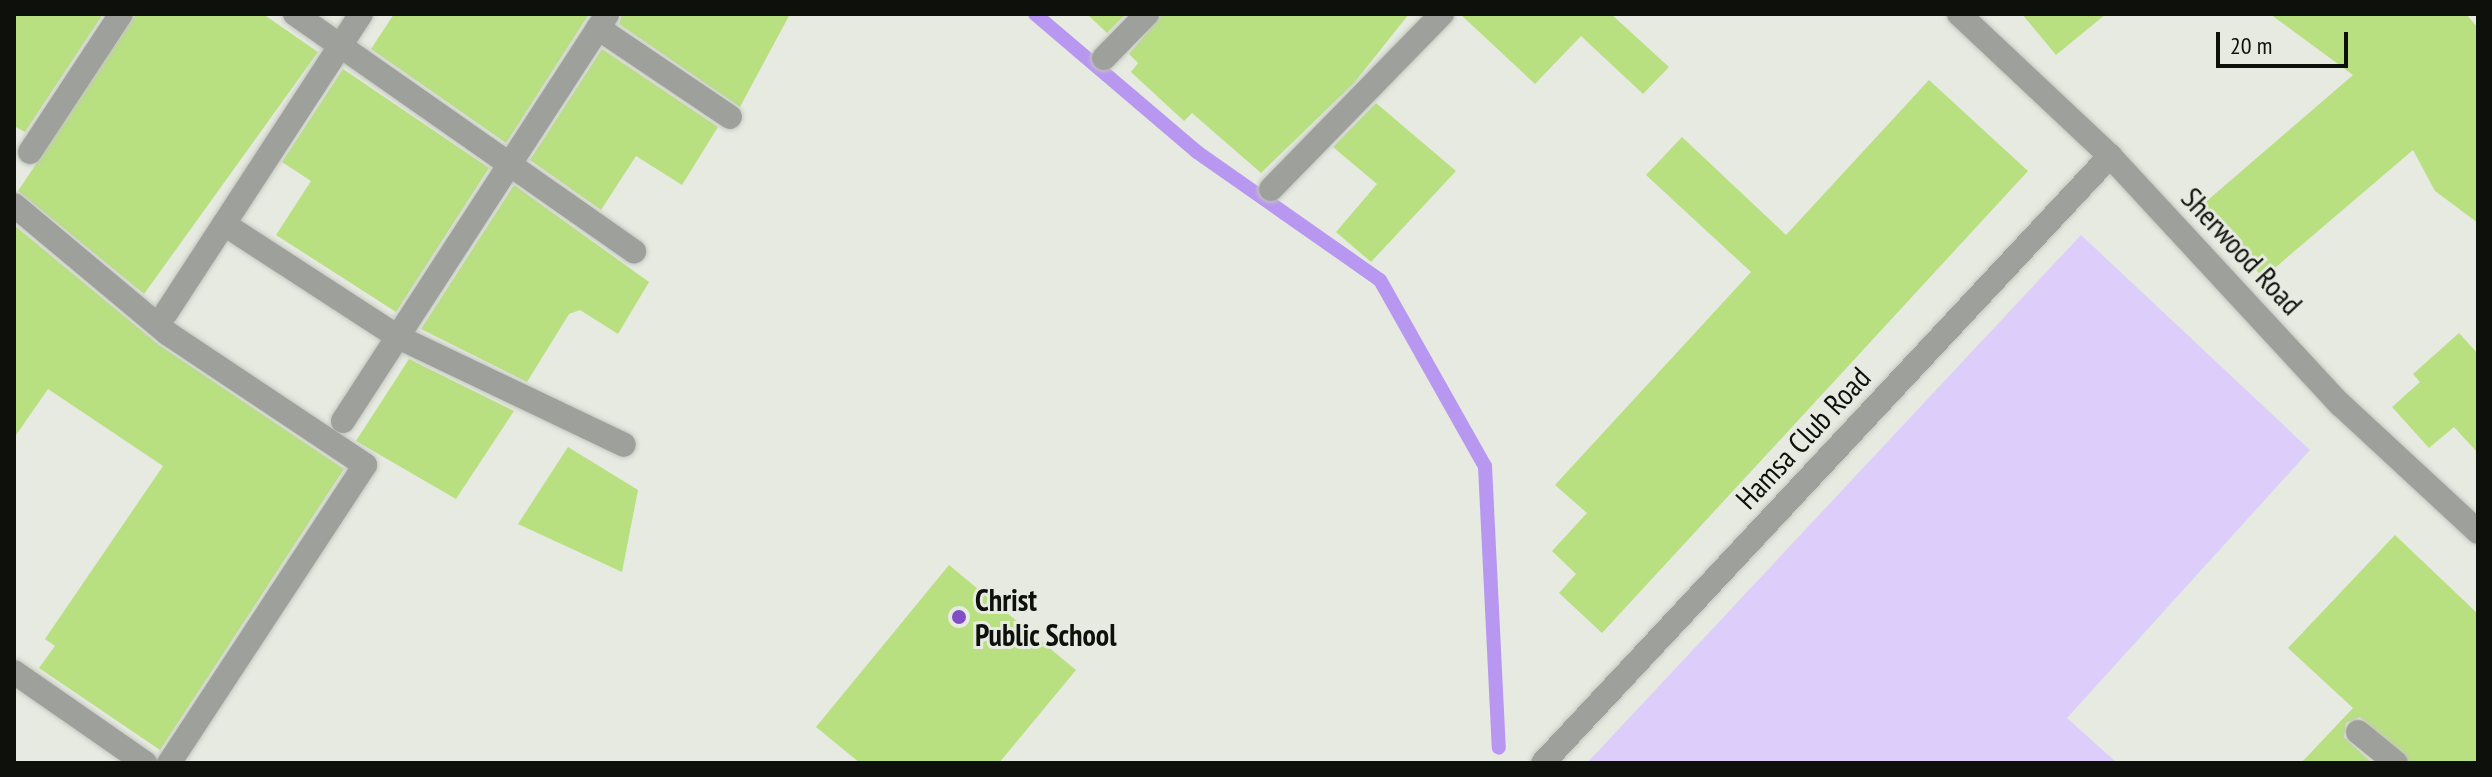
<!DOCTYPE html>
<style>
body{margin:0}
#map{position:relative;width:2492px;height:777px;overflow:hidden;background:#e6eae1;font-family:"PT Sans Narrow",sans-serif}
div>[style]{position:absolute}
.green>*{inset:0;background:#dccdfb}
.stream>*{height:14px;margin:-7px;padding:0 7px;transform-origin:7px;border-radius:7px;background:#b897f0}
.building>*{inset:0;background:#b8e081}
.roads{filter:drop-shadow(0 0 2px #c3c7bf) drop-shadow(0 0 2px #c3c7bf)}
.minor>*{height:24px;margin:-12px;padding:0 12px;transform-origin:12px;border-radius:12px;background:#9ea09c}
.dots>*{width:22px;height:22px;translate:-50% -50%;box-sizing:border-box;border:4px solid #e6eae1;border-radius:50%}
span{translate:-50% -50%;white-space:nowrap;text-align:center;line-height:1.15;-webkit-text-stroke:6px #e6eae1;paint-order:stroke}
.street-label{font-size:30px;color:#0e100c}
.poi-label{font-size:30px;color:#0e100c;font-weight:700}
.left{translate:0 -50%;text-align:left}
.frame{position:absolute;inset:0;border:16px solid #0e100c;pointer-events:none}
.scale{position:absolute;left:2216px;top:32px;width:132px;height:36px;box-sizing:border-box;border:4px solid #0e100c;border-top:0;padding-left:10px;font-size:24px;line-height:28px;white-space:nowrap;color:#0e100c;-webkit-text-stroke:6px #e6eae1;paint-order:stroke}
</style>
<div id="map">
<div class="green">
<div style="clip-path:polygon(2081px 235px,2310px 450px,2067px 718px,2117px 763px,1587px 763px)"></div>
</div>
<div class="stream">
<div style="left:1035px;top:14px;width:213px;rotate:40.4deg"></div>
<div style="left:1197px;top:152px;width:223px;rotate:35deg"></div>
<div style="left:1380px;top:280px;width:214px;rotate:60.6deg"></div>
<div style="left:1485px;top:466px;width:282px;rotate:87.2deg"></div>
</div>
<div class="building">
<div style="clip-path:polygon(14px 14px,103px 14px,25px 132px,14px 126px)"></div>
<div style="clip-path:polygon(136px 14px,263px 14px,318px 52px,144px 294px,18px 191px)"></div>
<div style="clip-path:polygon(394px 14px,589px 14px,506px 143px,371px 49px)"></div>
<div style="clip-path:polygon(622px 14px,790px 14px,740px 107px,619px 24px)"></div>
<div style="clip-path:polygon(1087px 14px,1126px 14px,1107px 33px)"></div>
<div style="clip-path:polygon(1162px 14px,1409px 14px,1354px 83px,1261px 173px,1192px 113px,1184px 121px,1131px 72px,1138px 63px,1129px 54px)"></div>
<div style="clip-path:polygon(1460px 14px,1611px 14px,1669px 67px,1643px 94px,1581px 36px,1535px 84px)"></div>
<div style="clip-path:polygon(2022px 14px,2106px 14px,2056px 55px)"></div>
<div style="clip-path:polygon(2270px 14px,2466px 14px,2478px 28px,2478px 223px,2435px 191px,2413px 150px,2263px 278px,2201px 206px,2353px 75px)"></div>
<div style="clip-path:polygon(602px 49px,718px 127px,682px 185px,636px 156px,601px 210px,530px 160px)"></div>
<div style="clip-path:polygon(343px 69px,489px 168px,396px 312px,276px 235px,311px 181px,282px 162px)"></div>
<div style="clip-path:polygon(1929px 80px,2028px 171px,1602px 633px,1559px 593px,1576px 574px,1552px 551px,1587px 513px,1555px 485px,1751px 272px,1646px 175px,1682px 137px,1786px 235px)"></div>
<div style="clip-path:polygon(1376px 103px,1456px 171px,1371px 262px,1336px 232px,1377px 184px,1333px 147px)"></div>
<div style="clip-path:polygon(514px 185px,649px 282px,618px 334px,580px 310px,569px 314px,527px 382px,421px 329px)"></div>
<div style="clip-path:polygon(14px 225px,159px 345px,344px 469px,160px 750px,39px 668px,55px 646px,45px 639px,163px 466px,48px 389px,14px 438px)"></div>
<div style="clip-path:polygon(2459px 333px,2478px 354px,2478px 453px,2454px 427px,2429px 448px,2392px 407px,2420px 382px,2413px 374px)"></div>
<div style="clip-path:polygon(409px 359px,514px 411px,456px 499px,356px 441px)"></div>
<div style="clip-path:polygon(568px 447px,638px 490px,622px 572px,518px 524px)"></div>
<div style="clip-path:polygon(2395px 535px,2478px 614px,2478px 763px,2411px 763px,2360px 717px,2346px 723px,2344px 737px,2372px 763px,2301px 763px,2353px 708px,2288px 648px)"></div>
<div style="clip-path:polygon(949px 565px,1076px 670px,999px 763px,860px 763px,816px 727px)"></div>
</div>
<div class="roads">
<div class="minor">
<div style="left:295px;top:14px;width:414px;rotate:35deg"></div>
<div style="left:1959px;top:14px;width:207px;rotate:43.2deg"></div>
<div style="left:2110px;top:156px;width:338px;rotate:47.2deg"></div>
<div style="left:2340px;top:404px;width:188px;rotate:42.8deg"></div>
<div style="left:598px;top:28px;width:159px;rotate:34deg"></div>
<div style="left:1104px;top:58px;width:62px;rotate:-45.7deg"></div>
<div style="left:30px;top:152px;width:165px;rotate:-56.6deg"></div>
<div style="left:1271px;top:189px;width:245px;rotate:-45.7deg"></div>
<div style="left:14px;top:205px;width:199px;rotate:39.9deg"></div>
<div style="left:167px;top:333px;width:238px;rotate:33.7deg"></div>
<div style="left:365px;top:465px;width:357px;rotate:123.3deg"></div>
<div style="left:224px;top:224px;width:207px;rotate:33deg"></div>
<div style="left:398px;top:337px;width:250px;rotate:25.5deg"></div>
<div style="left:166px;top:313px;width:357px;rotate:-56.9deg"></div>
<div style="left:343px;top:421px;width:485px;rotate:-57deg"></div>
<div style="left:14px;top:672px;width:160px;rotate:34.8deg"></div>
<div style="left:2358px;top:732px;width:49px;rotate:39.2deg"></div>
<div style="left:1543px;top:763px;width:831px;rotate:-46.95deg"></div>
</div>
</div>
<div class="dots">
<div style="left:959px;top:617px;background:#814ec6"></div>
</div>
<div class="street-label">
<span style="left:2242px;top:251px;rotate:47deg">Sherwood Road</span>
<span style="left:1803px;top:438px;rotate:-47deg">Hamsa Club Road</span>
</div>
<div class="poi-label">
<span class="left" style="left:975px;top:617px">Christ<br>Public School</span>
</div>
<div class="frame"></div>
<div class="scale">20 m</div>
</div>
